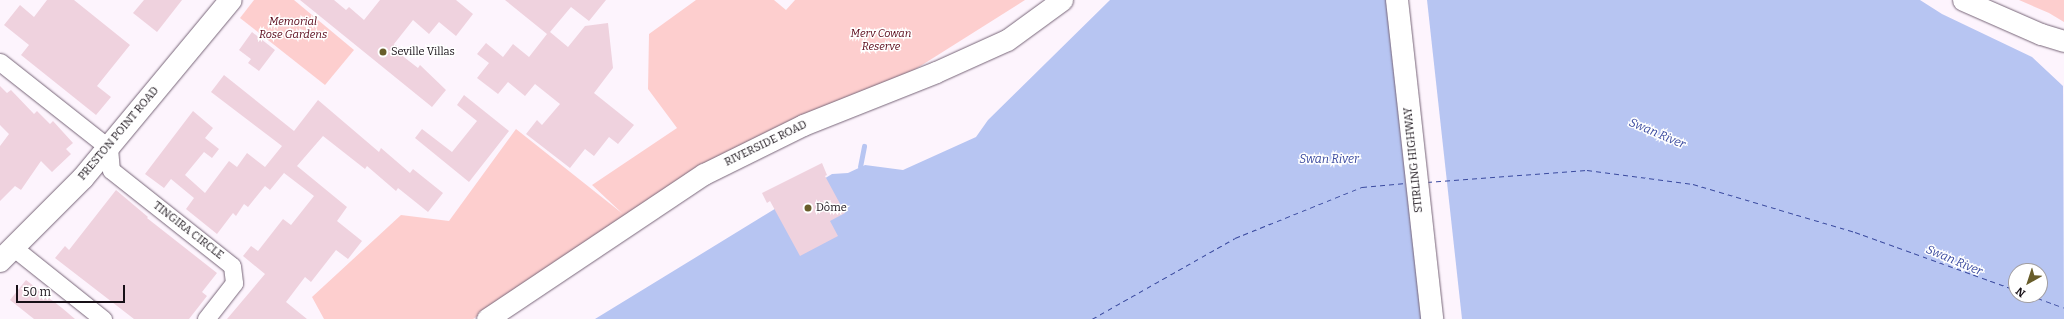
<!DOCTYPE html>
<meta charset="utf-8">
<style>
body{margin:0}
#map{position:relative;width:2064px;height:319px;overflow:hidden;background:#fdf4fd;font-family:Bitter,serif}
div>[style]{position:absolute}
.green>*{inset:0;background:#fdcece}
.water>*{inset:0;background:#b7c5f2}
.pier>*{inset:0;background:#fdf4fd}
.stream>*{height:4.5px;margin:-2.25px;padding:0 2.25px;transform-origin:2.25px;border-radius:2.25px;background:#b7c5f2}
.ferry>*{height:1px;margin-top:-0.5px;transform-origin:0;background:repeating-linear-gradient(90deg,#3a4a9f 0 5px,transparent 0 9px)}
.building>*{inset:0;background:#efd2de}
.roads{filter:drop-shadow(0 0 1px #776578) drop-shadow(0 0 1px #776578)}
.minor>*{height:17px;margin:-8.5px;padding:0 8.5px;transform-origin:8.5px;border-radius:8.5px;background:#fff}
.tertiary>*{height:21px;margin:-10.5px;padding:0 10.5px;transform-origin:10.5px;border-radius:10.5px;background:#fff}
.secondary>*{height:22px;margin:-11px;padding:0 11px;transform-origin:11px;border-radius:11px;background:#fff}
.trunk>*{height:22px;margin:-11px;padding:0 11px;transform-origin:11px;border-radius:11px;background:#fff}
.dots>*{width:11px;height:11px;translate:-50% -50%;box-sizing:border-box;border:2px solid #fff;border-radius:50%}
span{translate:-50% -50%;white-space:nowrap;text-align:center;line-height:1.15;-webkit-text-stroke:3px #fff;paint-order:stroke}
.park-label{font-size:11px;color:#570516;font-style:italic}
.poi-label{font-size:11px;color:#171017}
.left{translate:0 -50%;text-align:left}
.street-label{font-size:11px;color:#171017}
.water-label{font-size:12px;color:#3a4a9f;font-style:italic}
.north{position:absolute;left:2008px;top:263px;width:40px;height:40px;box-sizing:border-box;background:#fff;border:1px solid #a29fa2;border-radius:50%;rotate:219deg;font-size:11px;font-weight:700;line-height:16px;text-align:center;color:#171017}
.north::after{content:'';display:block;margin:auto;width:14px;height:18px;background:#685d2a;clip-path:polygon(50% 0,100% 100%,50% 72%,0 100%)}
.scale{position:absolute;left:16px;top:285px;width:109px;height:18px;box-sizing:border-box;border:2px solid #171017;border-top:0;padding-left:5px;font-size:12px;line-height:14px;white-space:nowrap;color:#171017;-webkit-text-stroke:3px #fff;paint-order:stroke}
</style>
<div id="map">
<div class="green">
<div style="clip-path:polygon(254px 0,294px 0,354px 50px,325px 85px,240px 18px)"></div>
<div style="clip-path:polygon(696px 0,774px 0,786px 10px,795px 0,1025px 0,876px 94px,708px 173px,473px 319px,324px 319px,312px 297px,401px 215px,449px 221px,516px 129px,623px 214px,592px 185px,677px 128px,648px 89px,649px 34px)"></div>
<div style="clip-path:polygon(2019px 0,2064px 0,2064px 22px,2049px 13px)"></div>
</div>
<div class="water">
<div style="clip-path:polygon(evenodd,1110px 0,1920px 0,1942px 14px,2032px 57px,2063px 86px,2064px 319px,595px 319px,832px 174px,848px 173px,865px 165px,903px 170px,976px 137px,988px 120px,1110px 0,2016px 271px,2040px 271px,2040px 295px,2016px 295px,2016px 271px)"></div>
</div>
<div class="pier">
<div style="clip-path:polygon(1388px 0,1427px 0,1462px 319px,1423px 319px)"></div>
</div>
<div class="stream">
<div style="left:860px;top:167px;width:21px;rotate:-79deg"></div>
</div>
<div class="ferry">
<div style="left:1427px;top:182px;width:160px;rotate:-4.3deg"></div>
<div style="left:1587px;top:170px;width:107px;rotate:7.5deg"></div>
<div style="left:1693px;top:184px;width:169px;rotate:16.5deg"></div>
<div style="left:1855px;top:232px;width:171px;rotate:19.8deg"></div>
<div style="left:2029px;top:295px;width:37px;rotate:20deg"></div>
<div style="left:1092px;top:319px;width:164px;rotate:-29.5deg"></div>
<div style="left:1235px;top:238px;width:137px;rotate:-21.9deg"></div>
<div style="left:1362px;top:187px;width:44px;rotate:-5.2deg"></div>
</div>
<div class="building">
<div style="clip-path:polygon(47px 0,74px 0,130px 45px,97px 86px,111px 97px,96px 115px,21px 55px,29px 45px,4px 25px,20px 5px,34px 17px)"></div>
<div style="clip-path:polygon(144px 0,182px 0,157px 32px,133px 13px)"></div>
<div style="clip-path:polygon(300px 0,334px 0,346px 10px,349px 7px,364px 20px,380px 0,456px 0,473px 14px,456px 36px,439px 22px,429px 34px,413px 20px,394px 44px,403px 51px,400px 54px,418px 68px,420px 65px,446px 90px,432px 107px)"></div>
<div style="clip-path:polygon(505px 0,606px 0,589px 21px,571px 7px,550px 32px,568px 47px,585px 26px,608px 23px,613px 68px,594px 93px,634px 125px,618px 144px,609px 137px,594px 156px,585px 149px,570px 168px,526px 134px,537px 120px,542px 125px,560px 104px,535px 84px,525px 96px,508px 82px,498px 94px,477px 78px,489px 63px,477px 54px,486px 43px,503px 57px,513px 44px,529px 57px,547px 34px)"></div>
<div style="clip-path:polygon(252px 32px,275px 50px,259px 71px,248px 63px,251px 59px,239px 50px)"></div>
<div style="clip-path:polygon(224px 75px,294px 131px,318px 100px,379px 152px,381px 148px,410px 173px,413px 169px,443px 193px,428px 212px,398px 188px,396px 191px,367px 166px,365px 169px,323px 136px,297px 166px,347px 207px,337px 221px,362px 241px,348px 259px,336px 250px,311px 282px,305px 277px,286px 302px,307px 319px,227px 319px,265px 274px,243px 256px,251px 246px,258px 251px,283px 219px,291px 225px,314px 196px,284px 173px,270px 190px,265px 186px,248px 207px,244px 204px,236px 216px,233px 213px,217px 234px,186px 209px,194px 198px,171px 179px,164px 188px,145px 174px,193px 111px,213px 128px,205px 138px,219px 149px,212px 158px,204px 152px,185px 175px,205px 193px,229px 161px,237px 167px,247px 153px,265px 167px,282px 146px,211px 92px)"></div>
<div style="clip-path:polygon(0 86px,7px 93px,11px 90px,34px 114px,37px 111px,50px 124px,53px 121px,73px 143px,66px 149px,71px 154px,52px 172px,41px 161px,21px 190px,15px 186px,0 201px,0 146px,9px 134px,0 125px)"></div>
<div style="clip-path:polygon(464px 95px,509px 131px,469px 182px,415px 138px,422px 129px,452px 152px,477px 121px,457px 105px)"></div>
<div style="clip-path:polygon(822px 163px,827px 175px,825px 176px,845px 213px,830px 221px,838px 236px,800px 256px,770px 201px,767px 203px,762px 193px)"></div>
<div style="clip-path:polygon(116px 190px,148px 217px,147px 218px,217px 273px,202px 292px,207px 296px,189px 319px,134px 319px,55px 258px,65px 246px,69px 250px)"></div>
<div style="clip-path:polygon(26px 280px,62px 308px,75px 319px,34px 319px,10px 300px)"></div>
</div>
<div class="roads">
<div class="minor">
<div style="left:0;top:62px;width:139px;rotate:38.3deg"></div>
<div style="left:109px;top:148px;width:22px;rotate:85deg"></div>
<div style="left:111px;top:170px;width:154px;rotate:38.4deg"></div>
<div style="left:232px;top:266px;width:17px;rotate:83deg"></div>
<div style="left:234px;top:283px;width:46px;rotate:127.9deg"></div>
<div style="left:14px;top:248px;width:114px;rotate:38.6deg"></div>
</div>
<div class="tertiary">
<div style="left:1963px;top:0;width:85px;rotate:23.6deg"></div>
<div style="left:2041px;top:34px;width:24px;rotate:17deg"></div>
<div style="left:487px;top:319px;width:261px;rotate:-33.8deg"></div>
<div style="left:704px;top:174px;width:110px;rotate:-26.3deg"></div>
<div style="left:803px;top:125px;width:143px;rotate:-21.7deg"></div>
<div style="left:936px;top:72px;width:78px;rotate:-24.3deg"></div>
<div style="left:1007px;top:40px;width:68px;rotate:-36deg"></div>
</div>
<div class="secondary">
<div style="left:0;top:261px;width:117px;rotate:-45deg"></div>
<div style="left:83px;top:178px;width:231px;rotate:-50.3deg"></div>
</div>
<div class="trunk">
<div style="left:1397px;top:0;width:321px;rotate:83.7deg"></div>
</div>
</div>
<div class="dots">
<div style="left:383px;top:52px;background:#685d2a"></div>
<div style="left:808px;top:208px;background:#685d2a"></div>
</div>
<div class="park-label">
<span style="left:293px;top:29px">Memorial<br>Rose Gardens</span>
<span style="left:881px;top:41px">Merv Cowan<br>Reserve</span>
</div>
<div class="poi-label">
<span class="left" style="left:391px;top:52px">Seville Villas</span>
<span class="left" style="left:816px;top:208px">Dôme</span>
</div>
<div class="street-label">
<span style="left:119px;top:134px;rotate:-50deg">PRESTON POINT ROAD</span>
<span style="left:766px;top:144px;rotate:-26deg">RIVERSIDE ROAD</span>
<span style="left:1414px;top:160px;rotate:-96deg">STIRLING HIGHWAY</span>
<span style="left:188px;top:231px;rotate:38deg">TINGIRA CIRCLE</span>
</div>
<div class="water-label">
<span style="left:1657px;top:134px;rotate:23deg">Swan River</span>
<span style="left:1329px;top:160px">Swan River</span>
<span style="left:1954px;top:261px;rotate:23deg">Swan River</span>
</div>
<div class="north">N</div>
<div class="scale">50 m</div>
</div>
